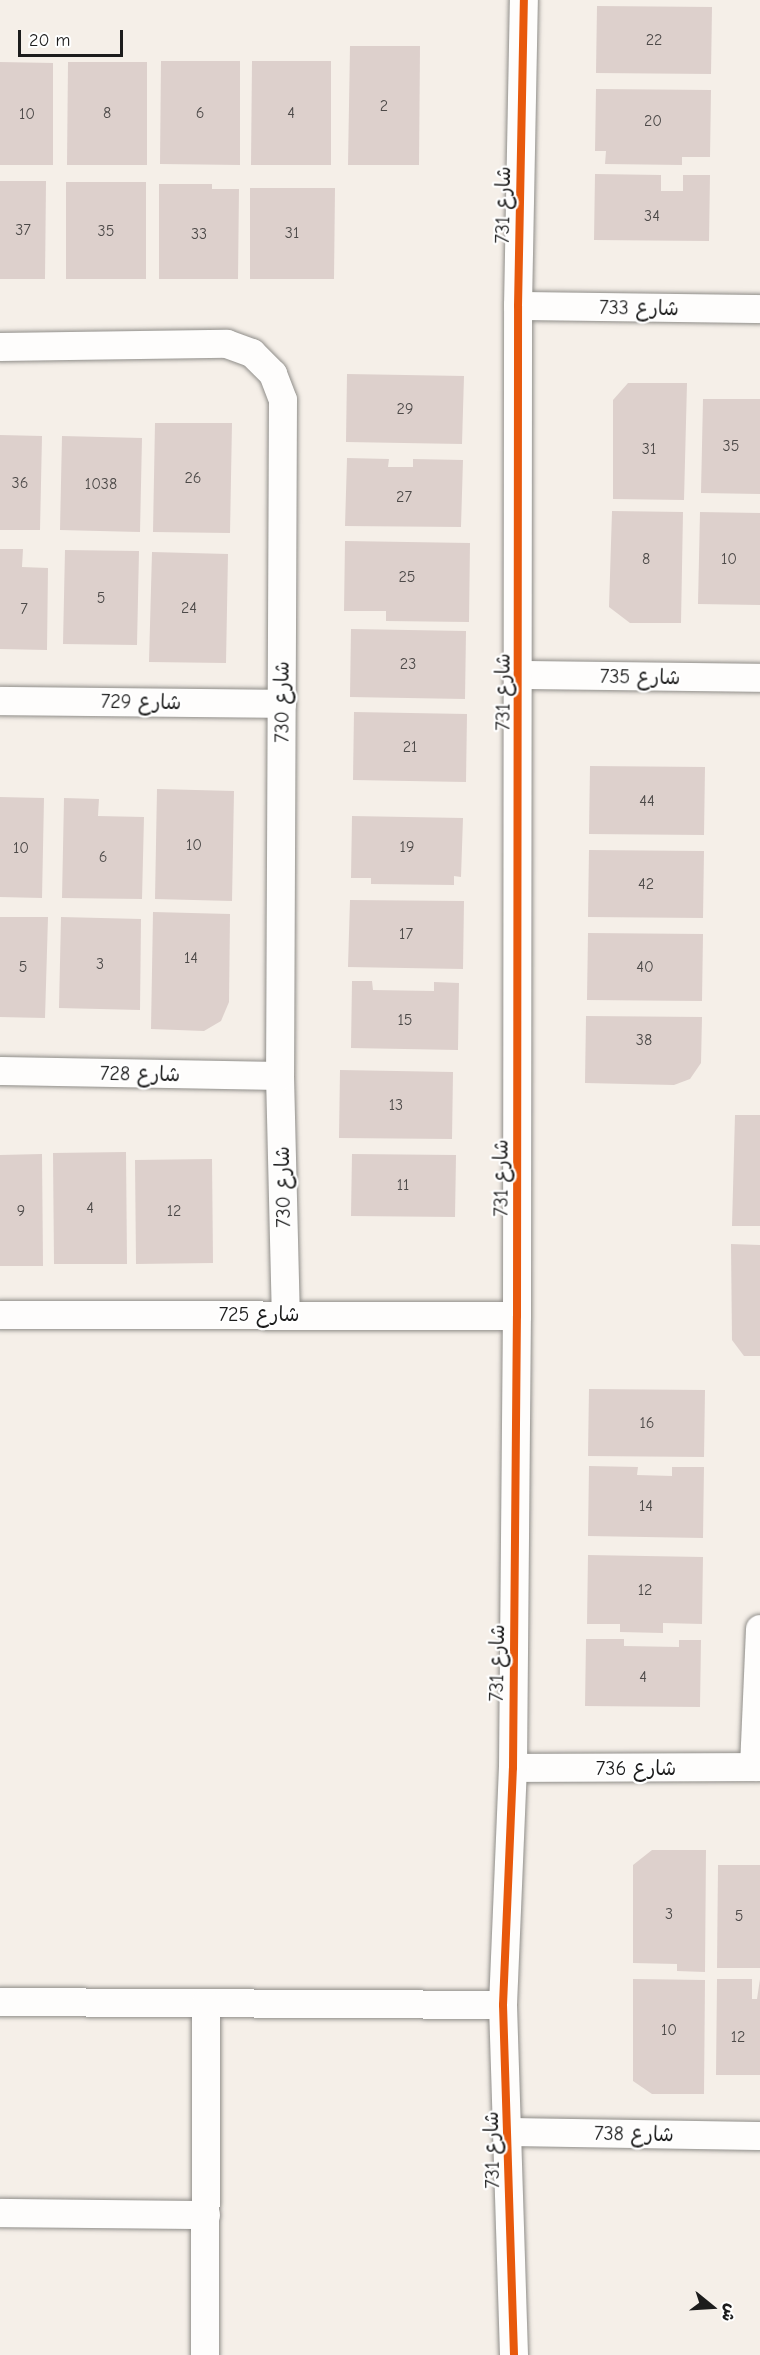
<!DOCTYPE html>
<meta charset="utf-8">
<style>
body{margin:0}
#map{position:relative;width:760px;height:2355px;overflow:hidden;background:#f5efe8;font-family:"Comic Neue","Playpen Sans Arabic",sans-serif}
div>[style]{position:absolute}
.building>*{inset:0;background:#ddd0cc}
.roads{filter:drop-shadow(0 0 2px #8f8d89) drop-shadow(0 0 2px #8f8d89)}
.minor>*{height:28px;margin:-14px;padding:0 14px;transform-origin:14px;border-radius:14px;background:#fefdfc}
.cycleway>*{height:8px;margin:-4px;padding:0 4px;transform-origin:4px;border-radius:4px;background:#e8590c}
span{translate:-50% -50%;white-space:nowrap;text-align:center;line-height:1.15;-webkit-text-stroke:4.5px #fff;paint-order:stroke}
.number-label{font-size:16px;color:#4c4948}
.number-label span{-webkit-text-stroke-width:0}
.street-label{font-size:20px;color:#1c1c1c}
.north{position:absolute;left:682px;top:2277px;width:60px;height:60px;-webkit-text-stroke:4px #fff;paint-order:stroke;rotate:108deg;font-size:16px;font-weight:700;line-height:24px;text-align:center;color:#1c1c1c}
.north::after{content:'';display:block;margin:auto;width:21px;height:27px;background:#1c1c1c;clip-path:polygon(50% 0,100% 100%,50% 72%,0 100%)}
.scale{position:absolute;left:18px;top:30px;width:105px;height:27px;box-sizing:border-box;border:3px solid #1c1c1c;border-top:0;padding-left:8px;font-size:18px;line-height:21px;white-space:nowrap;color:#1c1c1c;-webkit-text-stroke:4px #fff;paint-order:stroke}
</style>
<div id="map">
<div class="building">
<div style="clip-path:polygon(597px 6px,712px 7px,711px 74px,596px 73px)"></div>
<div style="clip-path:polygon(350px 46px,420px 46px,419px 165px,348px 165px)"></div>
<div style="clip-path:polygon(161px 61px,240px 61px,240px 165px,160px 164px)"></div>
<div style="clip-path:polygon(252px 61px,331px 61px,331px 165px,251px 165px)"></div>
<div style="clip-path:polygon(0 62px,53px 63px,53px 165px,0 165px)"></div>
<div style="clip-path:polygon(68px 62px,147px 62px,147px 165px,67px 165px)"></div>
<div style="clip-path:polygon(596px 89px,711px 90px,710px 157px,682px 157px,682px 165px,605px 164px,606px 151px,595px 151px)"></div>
<div style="clip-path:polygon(595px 174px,661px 175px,661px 191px,683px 191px,683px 175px,710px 175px,709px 241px,594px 240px)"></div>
<div style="clip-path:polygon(0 181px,46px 181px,45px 279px,0 279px)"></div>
<div style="clip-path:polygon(66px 182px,146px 182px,146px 279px,66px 279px)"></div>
<div style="clip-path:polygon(159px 184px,212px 184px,212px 189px,239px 189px,238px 279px,159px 279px)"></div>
<div style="clip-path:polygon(250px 188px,335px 188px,334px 279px,250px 279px)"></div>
<div style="clip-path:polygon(347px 374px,464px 376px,462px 444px,346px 442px)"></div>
<div style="clip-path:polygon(628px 383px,687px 383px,684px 500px,613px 499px,613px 400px)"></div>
<div style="clip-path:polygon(703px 399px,760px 399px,760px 494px,701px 493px)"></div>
<div style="clip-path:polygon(155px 423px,232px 423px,230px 533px,153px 532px)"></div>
<div style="clip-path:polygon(0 435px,42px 436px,40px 530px,0 530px)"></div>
<div style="clip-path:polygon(62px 436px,142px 438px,140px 532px,60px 530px)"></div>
<div style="clip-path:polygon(347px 458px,389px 459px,388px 467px,413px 467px,413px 459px,463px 460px,461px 527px,345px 526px)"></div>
<div style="clip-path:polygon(612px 511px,683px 512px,681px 623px,630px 623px,609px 607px)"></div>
<div style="clip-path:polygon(700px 512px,760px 513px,760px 605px,698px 604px)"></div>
<div style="clip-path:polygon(345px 541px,470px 543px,469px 622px,386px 621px,386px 611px,344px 611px)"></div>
<div style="clip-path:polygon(0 549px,23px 549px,22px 567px,48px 568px,47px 650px,0 649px)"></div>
<div style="clip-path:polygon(65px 550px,139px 551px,137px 645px,63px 644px)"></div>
<div style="clip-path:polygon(152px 552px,228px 554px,226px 663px,149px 662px)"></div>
<div style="clip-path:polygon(351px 629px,466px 631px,465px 699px,350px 697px)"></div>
<div style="clip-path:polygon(354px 712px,467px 714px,466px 782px,353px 780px)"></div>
<div style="clip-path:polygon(590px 766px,705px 767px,704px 835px,589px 834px)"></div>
<div style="clip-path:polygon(157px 789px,234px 791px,232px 901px,155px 899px)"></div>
<div style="clip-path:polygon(0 797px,44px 798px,42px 898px,0 897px)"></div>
<div style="clip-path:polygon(64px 798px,99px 799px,98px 816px,144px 817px,142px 899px,62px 898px)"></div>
<div style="clip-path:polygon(352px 816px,463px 818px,461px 877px,454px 876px,454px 885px,371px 884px,371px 878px,351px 878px)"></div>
<div style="clip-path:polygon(589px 850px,704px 851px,703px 918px,588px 917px)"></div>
<div style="clip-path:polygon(350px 900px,464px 901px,463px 969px,348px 967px)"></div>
<div style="clip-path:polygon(153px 912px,230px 914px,229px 1002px,221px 1021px,204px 1031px,151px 1029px)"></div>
<div style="clip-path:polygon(0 917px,48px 917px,45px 1018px,0 1017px)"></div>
<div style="clip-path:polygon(61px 917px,141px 919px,140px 1010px,59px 1008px)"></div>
<div style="clip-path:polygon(588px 933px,703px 934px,702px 1001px,587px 1000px)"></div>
<div style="clip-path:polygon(352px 981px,372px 981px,373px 990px,434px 991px,434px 982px,459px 983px,458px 1050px,351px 1048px)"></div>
<div style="clip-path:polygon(586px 1016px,702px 1017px,701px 1063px,690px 1079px,674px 1085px,585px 1083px)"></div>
<div style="clip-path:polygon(340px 1070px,453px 1072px,452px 1139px,339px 1138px)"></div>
<div style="clip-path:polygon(735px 1115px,760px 1115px,760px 1226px,732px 1226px)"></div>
<div style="clip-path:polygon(126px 1152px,127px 1264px,54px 1264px,53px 1153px)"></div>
<div style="clip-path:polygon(42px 1154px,43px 1266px,0 1266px,0 1155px)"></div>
<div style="clip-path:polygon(352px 1154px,456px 1155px,455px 1217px,351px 1216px)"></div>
<div style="clip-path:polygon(212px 1159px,213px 1263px,136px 1264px,135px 1160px)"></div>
<div style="clip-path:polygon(731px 1244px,760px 1245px,760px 1356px,744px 1356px,732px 1340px)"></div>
<div style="clip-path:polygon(589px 1389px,705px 1390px,704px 1457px,588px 1456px)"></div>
<div style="clip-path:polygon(589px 1466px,638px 1467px,637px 1475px,672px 1476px,672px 1467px,704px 1467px,703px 1538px,588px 1536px)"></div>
<div style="clip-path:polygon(588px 1555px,703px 1557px,702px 1624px,663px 1623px,663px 1633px,620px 1632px,620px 1624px,587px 1624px)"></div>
<div style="clip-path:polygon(586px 1639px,624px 1639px,624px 1646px,679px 1647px,679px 1640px,701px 1640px,700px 1707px,585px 1706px)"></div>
<div style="clip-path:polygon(652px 1850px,706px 1850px,705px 1972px,677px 1971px,677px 1964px,633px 1963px,633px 1865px)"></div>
<div style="clip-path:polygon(718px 1865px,760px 1865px,760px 1968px,717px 1968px)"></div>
<div style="clip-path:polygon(633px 1979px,705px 1980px,704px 2094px,652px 2094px,633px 2081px)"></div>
<div style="clip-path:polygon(717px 1979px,752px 1979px,752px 1999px,757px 1999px,760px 1979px,760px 2075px,716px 2075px)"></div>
</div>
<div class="roads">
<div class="minor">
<div style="left:518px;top:306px;width:242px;rotate:0.7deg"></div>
<div style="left:0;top:347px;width:227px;rotate:-0.8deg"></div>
<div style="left:227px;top:344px;width:27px;rotate:20deg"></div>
<div style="left:252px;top:353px;width:30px;rotate:45deg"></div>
<div style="left:273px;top:374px;width:28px;rotate:69deg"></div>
<div style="left:283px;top:400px;width:676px;rotate:90.25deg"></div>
<div style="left:280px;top:1076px;width:238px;rotate:88.6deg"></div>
<div style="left:520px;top:675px;width:240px;rotate:0.7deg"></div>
<div style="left:0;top:701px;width:282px;rotate:0.6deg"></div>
<div style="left:0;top:1071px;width:280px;rotate:1deg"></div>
<div style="left:0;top:1315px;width:517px;rotate:0.11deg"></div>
<div style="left:754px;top:1767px;width:138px;rotate:-87.5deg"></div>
<div style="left:513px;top:1768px;width:247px;rotate:-0.2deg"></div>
<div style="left:0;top:2002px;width:503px;rotate:0.34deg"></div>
<div style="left:509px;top:2132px;width:251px;rotate:0.9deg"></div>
<div style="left:0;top:2213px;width:206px;rotate:0.6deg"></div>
<div style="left:205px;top:2355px;width:352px;rotate:-89.8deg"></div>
<div style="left:514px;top:2355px;width:350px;rotate:-91.8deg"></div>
<div style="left:503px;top:2005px;width:237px;rotate:-87.6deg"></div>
<div style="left:513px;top:1768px;width:452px;rotate:-89.5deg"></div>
<div style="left:517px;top:1316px;width:1010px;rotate:-89.94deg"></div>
<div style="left:518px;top:306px;width:306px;rotate:-88.9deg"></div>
</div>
</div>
<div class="cycleway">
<div style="left:514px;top:2355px;width:350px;rotate:-91.8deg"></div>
<div style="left:503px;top:2005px;width:237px;rotate:-87.6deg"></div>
<div style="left:513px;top:1768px;width:452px;rotate:-89.5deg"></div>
<div style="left:517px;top:1316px;width:1010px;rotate:-89.94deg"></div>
<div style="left:518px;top:306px;width:306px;rotate:-88.9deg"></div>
</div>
<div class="number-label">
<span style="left:654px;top:40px">22</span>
<span style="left:384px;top:106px">2</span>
<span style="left:107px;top:113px">8</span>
<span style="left:200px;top:113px">6</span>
<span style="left:291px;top:113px">4</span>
<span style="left:27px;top:114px">10</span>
<span style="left:653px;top:121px">20</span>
<span style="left:652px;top:216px">34</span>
<span style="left:23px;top:230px">37</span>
<span style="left:106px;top:231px">35</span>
<span style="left:292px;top:233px">31</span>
<span style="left:199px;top:234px">33</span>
<span style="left:405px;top:409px">29</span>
<span style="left:731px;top:446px">35</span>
<span style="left:649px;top:449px">31</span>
<span style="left:193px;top:478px">26</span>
<span style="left:20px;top:483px">36</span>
<span style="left:101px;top:484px">1038</span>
<span style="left:404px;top:497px">27</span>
<span style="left:646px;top:559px">8</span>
<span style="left:729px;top:559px">10</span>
<span style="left:407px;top:577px">25</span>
<span style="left:101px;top:598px">5</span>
<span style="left:189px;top:608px">24</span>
<span style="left:24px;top:609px">7</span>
<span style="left:408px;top:664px">23</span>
<span style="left:410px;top:747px">21</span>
<span style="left:647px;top:801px">44</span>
<span style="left:194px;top:845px">10</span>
<span style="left:407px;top:847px">19</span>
<span style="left:21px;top:848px">10</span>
<span style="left:103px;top:857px">6</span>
<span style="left:646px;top:884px">42</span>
<span style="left:406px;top:934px">17</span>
<span style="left:191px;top:958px">14</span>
<span style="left:100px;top:964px">3</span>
<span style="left:23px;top:967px">5</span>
<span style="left:645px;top:967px">40</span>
<span style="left:405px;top:1020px">15</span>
<span style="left:644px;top:1040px">38</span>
<span style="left:396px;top:1105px">13</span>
<span style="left:403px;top:1185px">11</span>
<span style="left:90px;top:1208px">4</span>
<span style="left:21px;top:1211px">9</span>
<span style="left:174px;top:1211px">12</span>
<span style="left:647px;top:1423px">16</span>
<span style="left:646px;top:1506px">14</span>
<span style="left:645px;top:1590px">12</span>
<span style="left:643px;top:1677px">4</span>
<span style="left:669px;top:1914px">3</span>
<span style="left:739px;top:1916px">5</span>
<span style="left:669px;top:2030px">10</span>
<span style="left:738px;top:2037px">12</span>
</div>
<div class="street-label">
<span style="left:503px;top:205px;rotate:-89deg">شارع 731</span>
<span style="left:639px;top:308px;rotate:1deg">شارع 733</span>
<span style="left:640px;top:677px;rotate:1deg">شارع 735</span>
<span style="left:503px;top:692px;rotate:-90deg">شارع 731</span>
<span style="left:141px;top:702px;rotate:1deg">شارع 729</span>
<span style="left:282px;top:702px;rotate:-90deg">شارع 730</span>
<span style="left:140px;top:1074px;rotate:1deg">شارع 728</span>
<span style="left:501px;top:1178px;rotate:-90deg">شارع 731</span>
<span style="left:283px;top:1187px;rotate:-91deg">شارع 730</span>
<span style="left:259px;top:1314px">شارع 725</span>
<span style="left:497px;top:1663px;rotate:-89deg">شارع 731</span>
<span style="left:636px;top:1768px">شارع 736</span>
<span style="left:634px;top:2134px;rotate:1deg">شارع 738</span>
<span style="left:492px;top:2150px;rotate:-91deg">شارع 731</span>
</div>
<div class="north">ش</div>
<div class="scale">20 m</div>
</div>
